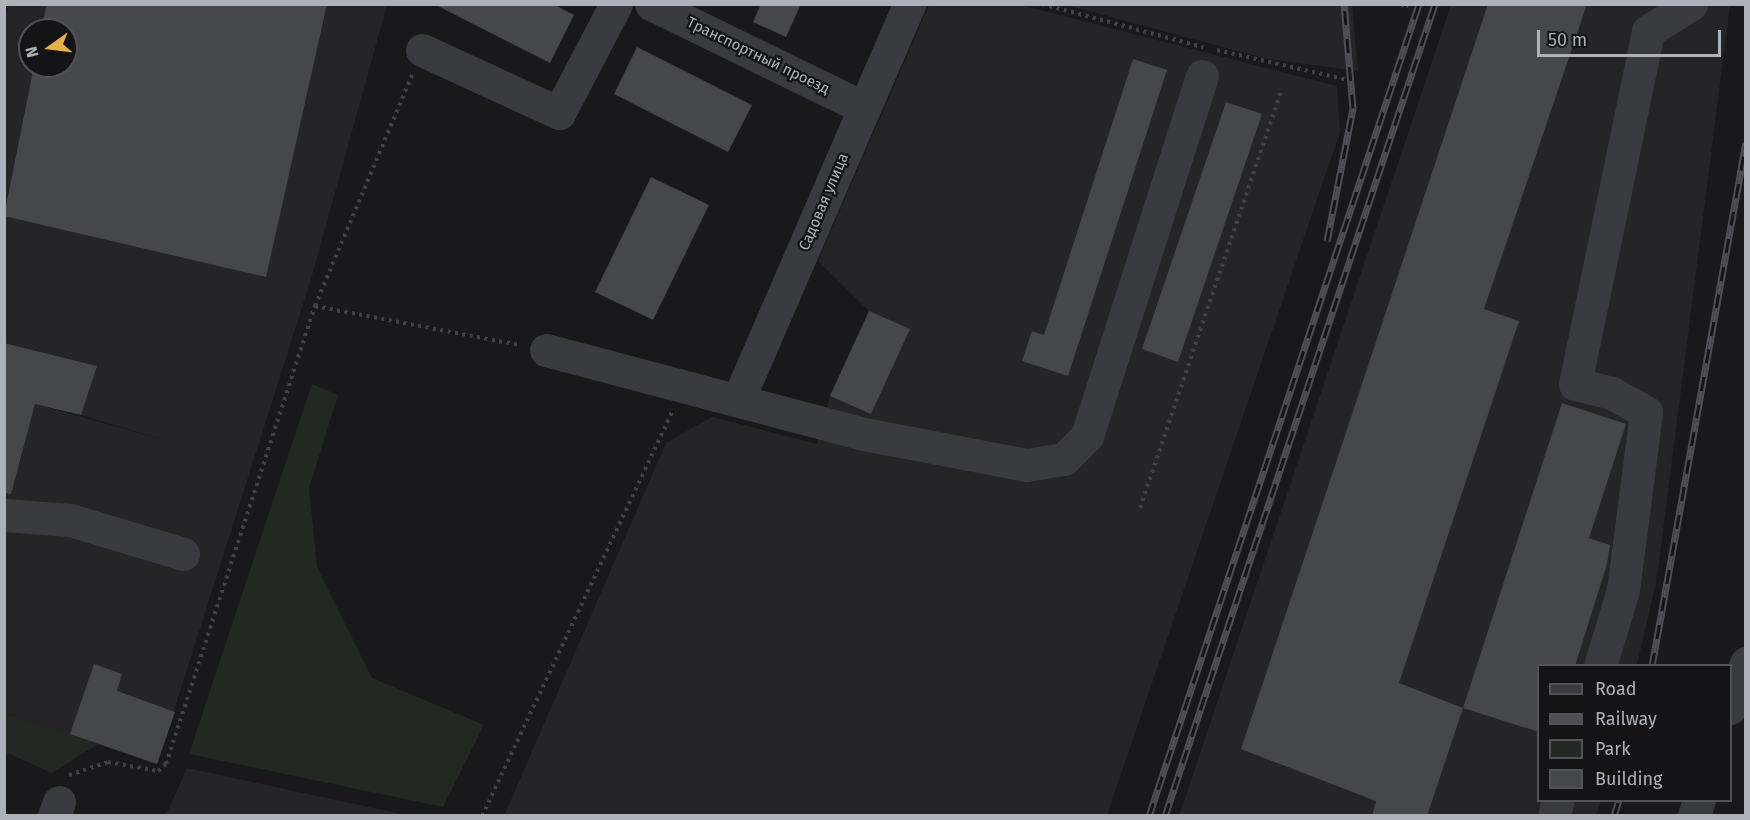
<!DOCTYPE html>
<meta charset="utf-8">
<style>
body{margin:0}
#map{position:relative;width:1750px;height:820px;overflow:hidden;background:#19191b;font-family:"Fira Sans",sans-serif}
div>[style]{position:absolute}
.built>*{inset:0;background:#252528}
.green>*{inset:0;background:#212922}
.building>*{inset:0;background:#46474b}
.path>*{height:4px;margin-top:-2px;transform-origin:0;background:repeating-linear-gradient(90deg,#404247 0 3px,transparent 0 7.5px)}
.minor>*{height:33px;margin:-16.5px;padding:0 16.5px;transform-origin:16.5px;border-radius:16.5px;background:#3a3b40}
.rail>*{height:7px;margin-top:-3.5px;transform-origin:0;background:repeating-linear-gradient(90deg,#141416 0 14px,#4e4f55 0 28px);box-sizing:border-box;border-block:2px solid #4e4f55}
span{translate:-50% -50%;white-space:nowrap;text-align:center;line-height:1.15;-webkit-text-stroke:4.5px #141416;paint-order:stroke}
.street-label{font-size:15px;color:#acb1ba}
.frame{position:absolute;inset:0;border:6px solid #acb1ba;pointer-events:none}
.legend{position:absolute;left:1537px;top:664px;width:195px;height:138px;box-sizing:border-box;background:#141416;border:2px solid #515358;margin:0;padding:8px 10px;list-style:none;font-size:18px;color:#acb1ba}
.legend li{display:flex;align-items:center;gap:12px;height:30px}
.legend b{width:30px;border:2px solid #515358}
.north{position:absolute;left:18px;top:18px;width:60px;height:60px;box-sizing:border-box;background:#141416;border:2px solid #515358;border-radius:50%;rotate:256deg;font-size:16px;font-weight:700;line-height:24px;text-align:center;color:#acb1ba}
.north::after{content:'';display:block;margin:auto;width:21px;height:27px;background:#e7af45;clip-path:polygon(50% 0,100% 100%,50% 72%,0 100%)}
.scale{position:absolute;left:1537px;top:30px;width:184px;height:27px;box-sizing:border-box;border:3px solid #acb1ba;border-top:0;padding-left:8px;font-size:18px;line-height:21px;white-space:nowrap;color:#acb1ba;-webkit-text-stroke:4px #141416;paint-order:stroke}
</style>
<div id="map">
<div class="built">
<div style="clip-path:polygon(evenodd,9px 5px,387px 5px,311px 279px,157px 764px,5px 713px,5px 502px,35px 404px,168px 441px,81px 415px,96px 366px,4px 343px,4px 22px,9px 5px,30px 30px,66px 30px,66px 66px,30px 66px,30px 30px)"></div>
<div style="clip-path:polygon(929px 5px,1020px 5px,1337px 86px,1340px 132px,1107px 815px,504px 816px,666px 443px,712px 417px,817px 444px,830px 396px,869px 311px,818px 261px)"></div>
<div style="clip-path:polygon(1067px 5px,1352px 5px,1358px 71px,1263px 58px)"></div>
<div style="clip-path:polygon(1451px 5px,1730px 5px,1657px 578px,1637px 665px,1538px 666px,1538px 800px,1601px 801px,1596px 815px,1179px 816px)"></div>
<div style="clip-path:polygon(187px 768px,406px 815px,166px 815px)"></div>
</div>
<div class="green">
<div style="clip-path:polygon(312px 384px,338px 395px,309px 488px,317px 567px,372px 678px,484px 725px,443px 807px,189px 754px)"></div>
<div style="clip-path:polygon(4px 713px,70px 734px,98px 744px,52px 773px,5px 752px)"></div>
</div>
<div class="building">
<div style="clip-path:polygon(47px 4px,327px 4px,266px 277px,4px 216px,34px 66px,66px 66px,66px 30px,41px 30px)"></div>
<div style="clip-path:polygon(434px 4px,553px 4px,574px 15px,550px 63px)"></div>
<div style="clip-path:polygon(761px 4px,801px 4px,786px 37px,753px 22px)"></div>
<div style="clip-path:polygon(1488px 4px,1587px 4px,1484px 309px,1519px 321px,1399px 683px,1463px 708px,1427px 816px,1372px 816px,1376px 801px,1241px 749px)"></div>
<div style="clip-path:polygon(637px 47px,752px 105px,728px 152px,614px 94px)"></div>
<div style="clip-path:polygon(1133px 59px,1167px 70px,1068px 376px,1022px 361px,1032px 331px,1044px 335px)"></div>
<div style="clip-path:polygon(1226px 102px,1262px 114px,1178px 362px,1142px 349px)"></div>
<div style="clip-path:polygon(651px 177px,709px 205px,653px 320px,595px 292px)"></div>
<div style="clip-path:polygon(869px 311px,910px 329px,871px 414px,830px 396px)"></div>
<div style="clip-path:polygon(4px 343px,97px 366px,81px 415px,35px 404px,11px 494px,4px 493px)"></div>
<div style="clip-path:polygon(1562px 403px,1626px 424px,1589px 538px,1610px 545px,1607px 564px,1575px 666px,1539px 666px,1539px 732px,1463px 708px)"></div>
<div style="clip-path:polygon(94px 664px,122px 674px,117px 691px,175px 712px,157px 764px,70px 734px)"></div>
</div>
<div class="path">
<div style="left:1042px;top:4px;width:167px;rotate:15deg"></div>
<div style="left:1217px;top:50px;width:139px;rotate:12.9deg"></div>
<div style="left:315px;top:306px;width:208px;rotate:10.8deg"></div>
<div style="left:1140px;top:508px;width:442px;rotate:-71.3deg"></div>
<div style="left:69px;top:775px;width:41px;rotate:-18.4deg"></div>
<div style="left:108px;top:762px;width:51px;rotate:10.2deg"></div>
<div style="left:158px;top:771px;width:11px;rotate:-41deg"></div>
<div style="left:166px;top:764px;width:482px;rotate:-72deg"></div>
<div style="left:315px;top:306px;width:251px;rotate:-67.2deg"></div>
<div style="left:482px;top:816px;width:446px;rotate:-64.8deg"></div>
</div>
<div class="minor">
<div style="left:651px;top:4px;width:237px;rotate:26deg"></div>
<div style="left:422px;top:50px;width:151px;rotate:24.7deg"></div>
<div style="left:559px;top:113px;width:123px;rotate:-62.4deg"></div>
<div style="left:546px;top:350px;width:329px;rotate:14.8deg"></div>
<div style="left:864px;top:434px;width:165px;rotate:10.8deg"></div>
<div style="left:1026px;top:465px;width:38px;rotate:-9deg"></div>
<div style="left:1064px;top:459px;width:33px;rotate:-45deg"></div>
<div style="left:1087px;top:436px;width:378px;rotate:-72.3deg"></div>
<div style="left:738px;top:400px;width:431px;rotate:-66.6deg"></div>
<div style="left:4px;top:515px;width:66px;rotate:4.3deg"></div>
<div style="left:70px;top:520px;width:118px;rotate:16.7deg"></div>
<div style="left:1600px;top:666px;width:79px;rotate:-73.2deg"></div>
<div style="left:1623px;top:590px;width:179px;rotate:-82.6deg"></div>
<div style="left:1646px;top:412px;width:39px;rotate:-151deg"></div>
<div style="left:1612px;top:393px;width:38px;rotate:-166deg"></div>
<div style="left:1575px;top:384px;width:360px;rotate:-78.3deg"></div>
<div style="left:1648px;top:31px;width:51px;rotate:-32.1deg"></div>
<div style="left:1730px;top:708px;width:48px;rotate:-70.4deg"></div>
<div style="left:54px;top:816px;width:15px;rotate:-70deg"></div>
<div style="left:1554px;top:816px;width:16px;rotate:-76deg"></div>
<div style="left:1694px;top:816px;width:17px;rotate:-73deg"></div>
</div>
<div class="rail">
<div style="left:1405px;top:7px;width:3px;rotate:-90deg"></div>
<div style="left:1327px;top:241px;width:136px;rotate:-78.9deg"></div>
<div style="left:1353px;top:108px;width:104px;rotate:-94.9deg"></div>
<div style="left:1652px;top:666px;width:532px;rotate:-79.83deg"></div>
<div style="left:1149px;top:816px;width:856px;rotate:-71.61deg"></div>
<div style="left:1165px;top:816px;width:856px;rotate:-71.61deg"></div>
<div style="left:1614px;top:816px;width:17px;rotate:-73deg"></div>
</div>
<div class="street-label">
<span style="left:758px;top:56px;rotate:26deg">Транспортный проезд</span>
<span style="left:824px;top:202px;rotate:-67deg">Садовая улица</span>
</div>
<div class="frame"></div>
<ul class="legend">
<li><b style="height:8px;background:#3a3b40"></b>Road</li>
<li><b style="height:8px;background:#4e4f55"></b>Railway</li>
<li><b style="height:16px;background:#212922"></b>Park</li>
<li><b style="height:16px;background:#46474b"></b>Building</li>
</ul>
<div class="north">N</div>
<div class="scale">50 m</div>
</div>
